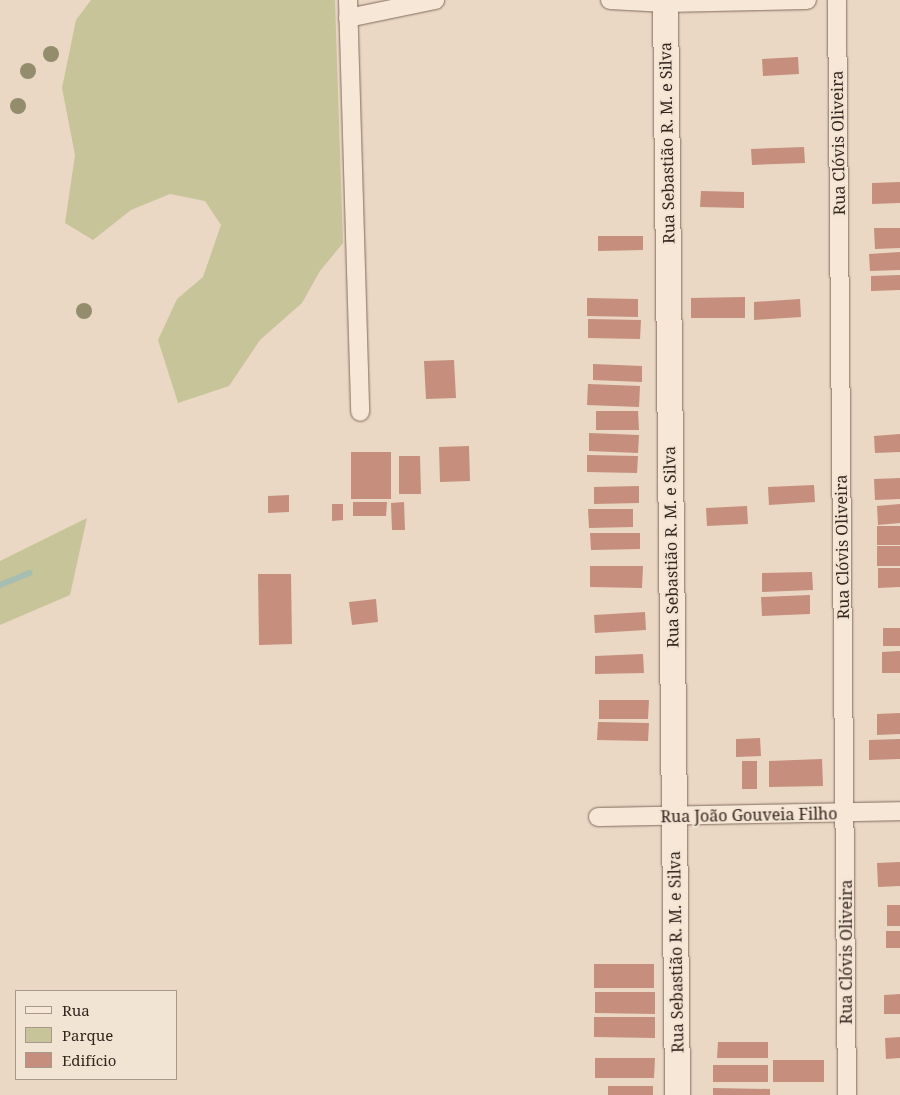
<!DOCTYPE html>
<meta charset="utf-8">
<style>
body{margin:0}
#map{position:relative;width:900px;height:1095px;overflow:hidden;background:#ead8c4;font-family:"Noto Serif",serif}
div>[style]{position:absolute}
.green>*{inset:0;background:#c7c499}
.stream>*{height:6px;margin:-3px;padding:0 3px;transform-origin:3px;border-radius:3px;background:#a6beb2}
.building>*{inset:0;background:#c58e7d}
.roads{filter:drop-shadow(0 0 1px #836a5c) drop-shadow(0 0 1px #836a5c)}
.street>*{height:18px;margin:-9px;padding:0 9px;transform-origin:9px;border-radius:9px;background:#f6e7d7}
.secondary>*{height:25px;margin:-12.5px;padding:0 12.5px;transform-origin:12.5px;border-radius:12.5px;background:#f6e7d7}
.trees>*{width:16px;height:16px;margin:-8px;border-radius:50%;background:#938d6e}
span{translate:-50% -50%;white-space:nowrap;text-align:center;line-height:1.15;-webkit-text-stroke:4px #f2e4d3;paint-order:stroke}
.street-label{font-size:16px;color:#35251f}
.legend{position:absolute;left:15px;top:990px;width:162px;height:90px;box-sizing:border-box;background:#f2e4d3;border:1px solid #a6988b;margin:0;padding:6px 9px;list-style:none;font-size:15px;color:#35251f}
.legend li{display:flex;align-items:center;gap:10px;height:25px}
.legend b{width:25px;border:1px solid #a6988b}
</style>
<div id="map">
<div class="green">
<div style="clip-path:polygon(91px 0,335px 0,343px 243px,320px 271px,302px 303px,260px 340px,229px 386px,178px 403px,158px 340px,177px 299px,203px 277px,221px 225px,205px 201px,170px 194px,131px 210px,93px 240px,65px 223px,75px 155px,62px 88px,76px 20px)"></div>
<div style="clip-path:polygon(87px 518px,70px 595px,0 625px,0 561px)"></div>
</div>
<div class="stream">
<div style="left:0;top:585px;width:32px;rotate:-22deg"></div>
</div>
<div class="building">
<div style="clip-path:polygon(798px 57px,799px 74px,763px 76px,762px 59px)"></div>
<div style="clip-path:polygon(804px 147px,805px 163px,752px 165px,751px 149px)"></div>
<div style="clip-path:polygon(900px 182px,900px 203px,872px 204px,872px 183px)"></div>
<div style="clip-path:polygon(701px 191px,744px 192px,744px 208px,700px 207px)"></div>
<div style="clip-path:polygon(874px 228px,900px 228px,900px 248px,875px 249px)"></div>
<div style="clip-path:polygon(598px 236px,643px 236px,643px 250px,598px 251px)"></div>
<div style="clip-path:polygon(900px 252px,900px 270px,870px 271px,869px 254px)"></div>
<div style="clip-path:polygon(900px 275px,900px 290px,871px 291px,871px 276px)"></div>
<div style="clip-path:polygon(745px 297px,745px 318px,691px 318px,691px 298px)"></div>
<div style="clip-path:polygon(587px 298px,638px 299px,638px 317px,587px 316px)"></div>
<div style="clip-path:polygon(800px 299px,801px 317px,754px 320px,754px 302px)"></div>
<div style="clip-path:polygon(588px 319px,641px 320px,640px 339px,588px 338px)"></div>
<div style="clip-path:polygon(454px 360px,456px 398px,426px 399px,424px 361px)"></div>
<div style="clip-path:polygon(593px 364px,642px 366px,642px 382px,593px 380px)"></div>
<div style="clip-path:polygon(588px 384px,640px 386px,639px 407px,587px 405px)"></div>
<div style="clip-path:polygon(596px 411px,638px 411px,639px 430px,596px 430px)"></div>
<div style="clip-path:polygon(589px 433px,639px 435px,638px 453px,589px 451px)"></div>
<div style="clip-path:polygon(900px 434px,900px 452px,875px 453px,874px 436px)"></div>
<div style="clip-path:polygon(469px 446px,470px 481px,440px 482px,439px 447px)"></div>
<div style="clip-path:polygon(351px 452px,391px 452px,391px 499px,351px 499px)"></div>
<div style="clip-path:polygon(587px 455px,638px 456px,637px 473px,587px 472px)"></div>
<div style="clip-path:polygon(399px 456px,420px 456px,421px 494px,399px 494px)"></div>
<div style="clip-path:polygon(900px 478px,900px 499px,875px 500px,874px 479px)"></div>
<div style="clip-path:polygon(814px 485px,815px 502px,769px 505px,768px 487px)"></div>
<div style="clip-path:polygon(639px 486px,639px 503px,594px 504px,594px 487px)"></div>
<div style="clip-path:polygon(289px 495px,289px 512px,268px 513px,268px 496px)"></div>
<div style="clip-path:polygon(353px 502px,387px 502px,386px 516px,353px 516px)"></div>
<div style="clip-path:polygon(404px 502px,405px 530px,392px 530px,391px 503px)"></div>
<div style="clip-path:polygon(332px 504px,343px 504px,343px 520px,332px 521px)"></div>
<div style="clip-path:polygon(900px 504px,900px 523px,878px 525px,877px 506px)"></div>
<div style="clip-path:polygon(747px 506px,748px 524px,707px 526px,706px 508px)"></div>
<div style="clip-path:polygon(588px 509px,633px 509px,633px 527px,589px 528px)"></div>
<div style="clip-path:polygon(877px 526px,900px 526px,900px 545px,877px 545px)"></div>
<div style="clip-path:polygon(590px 533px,640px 533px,640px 549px,591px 550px)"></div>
<div style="clip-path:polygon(877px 546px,900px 546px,900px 566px,877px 566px)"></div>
<div style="clip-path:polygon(590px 566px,643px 566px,642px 588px,590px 587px)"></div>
<div style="clip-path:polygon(878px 568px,900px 568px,900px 587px,878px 588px)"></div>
<div style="clip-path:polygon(812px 572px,813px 590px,762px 592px,762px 573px)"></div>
<div style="clip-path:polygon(258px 574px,291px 574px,292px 644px,259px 645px)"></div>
<div style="clip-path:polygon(810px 595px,810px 614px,762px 616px,761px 597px)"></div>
<div style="clip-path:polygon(376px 599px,378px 622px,352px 625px,349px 602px)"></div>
<div style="clip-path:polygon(645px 612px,646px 630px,595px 633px,594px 615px)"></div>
<div style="clip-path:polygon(883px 628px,900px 628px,900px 646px,883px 646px)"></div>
<div style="clip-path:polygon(900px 651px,900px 673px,882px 673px,882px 652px)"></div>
<div style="clip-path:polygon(643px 654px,644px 673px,595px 674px,595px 656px)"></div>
<div style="clip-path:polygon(599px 700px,649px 700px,648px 719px,599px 719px)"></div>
<div style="clip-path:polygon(900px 713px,900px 734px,877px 735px,877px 714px)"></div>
<div style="clip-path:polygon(598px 722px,649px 723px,648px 741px,597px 740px)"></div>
<div style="clip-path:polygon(760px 738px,761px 756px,736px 757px,736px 739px)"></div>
<div style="clip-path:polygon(900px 739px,900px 759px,869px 760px,869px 740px)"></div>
<div style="clip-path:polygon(822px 759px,823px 786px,769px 787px,769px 761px)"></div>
<div style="clip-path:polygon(742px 761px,757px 761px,757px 789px,742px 789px)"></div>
<div style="clip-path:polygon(900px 862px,900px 886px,878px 887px,877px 863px)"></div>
<div style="clip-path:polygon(887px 905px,900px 905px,900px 926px,887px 926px)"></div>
<div style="clip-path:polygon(886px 931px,900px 931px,900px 948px,886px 948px)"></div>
<div style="clip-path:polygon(594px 964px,654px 964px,654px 988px,594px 988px)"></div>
<div style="clip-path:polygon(595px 992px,655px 992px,655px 1014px,595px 1013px)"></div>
<div style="clip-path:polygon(900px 994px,900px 1014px,884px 1014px,884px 995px)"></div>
<div style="clip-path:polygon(594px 1017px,655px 1017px,655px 1038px,594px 1037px)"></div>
<div style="clip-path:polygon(900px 1037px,900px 1058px,886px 1059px,885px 1038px)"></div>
<div style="clip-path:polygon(718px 1042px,768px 1042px,768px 1058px,717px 1058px)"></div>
<div style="clip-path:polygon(595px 1058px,655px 1058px,654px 1078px,595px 1078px)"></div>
<div style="clip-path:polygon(773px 1060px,824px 1060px,824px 1082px,773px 1082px)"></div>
<div style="clip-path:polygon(713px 1065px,768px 1065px,768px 1082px,713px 1082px)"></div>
<div style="clip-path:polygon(608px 1086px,653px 1086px,653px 1095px,608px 1095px)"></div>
<div style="clip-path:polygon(713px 1088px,770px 1089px,770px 1095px,713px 1095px)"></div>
</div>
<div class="roads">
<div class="street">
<div style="left:348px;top:0;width:412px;rotate:88.3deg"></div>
<div style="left:610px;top:0;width:56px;rotate:3.1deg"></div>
<div style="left:666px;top:3px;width:141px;rotate:-1.2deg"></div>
<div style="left:837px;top:0;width:1095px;rotate:89.48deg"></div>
<div style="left:348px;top:18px;width:89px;rotate:-11.7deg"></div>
<div style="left:598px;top:817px;width:302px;rotate:-1.1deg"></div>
</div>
<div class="secondary">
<div style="left:665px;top:0;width:1095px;rotate:89.37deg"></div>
</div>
</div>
<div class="trees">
<div style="left:51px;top:54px"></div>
<div style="left:28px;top:71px"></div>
<div style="left:18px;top:106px"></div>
<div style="left:84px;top:311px"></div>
</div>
<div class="street-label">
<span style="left:667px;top:143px;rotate:-91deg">Rua Sebastião R. M. e Silva</span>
<span style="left:838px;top:143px;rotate:-91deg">Rua Clóvis Oliveira</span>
<span style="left:671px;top:547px;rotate:-91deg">Rua Sebastião R. M. e Silva</span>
<span style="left:842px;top:547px;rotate:-91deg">Rua Clóvis Oliveira</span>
<span style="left:749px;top:815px;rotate:-1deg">Rua João Gouveia Filho</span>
<span style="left:676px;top:952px;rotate:-91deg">Rua Sebastião R. M. e Silva</span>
<span style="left:846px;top:952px;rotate:-90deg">Rua Clóvis Oliveira</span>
</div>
<ul class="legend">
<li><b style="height:6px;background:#f6e7d7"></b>Rua</li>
<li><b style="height:14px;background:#c7c499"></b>Parque</li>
<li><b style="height:14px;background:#c58e7d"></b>Edifício</li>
</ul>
</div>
